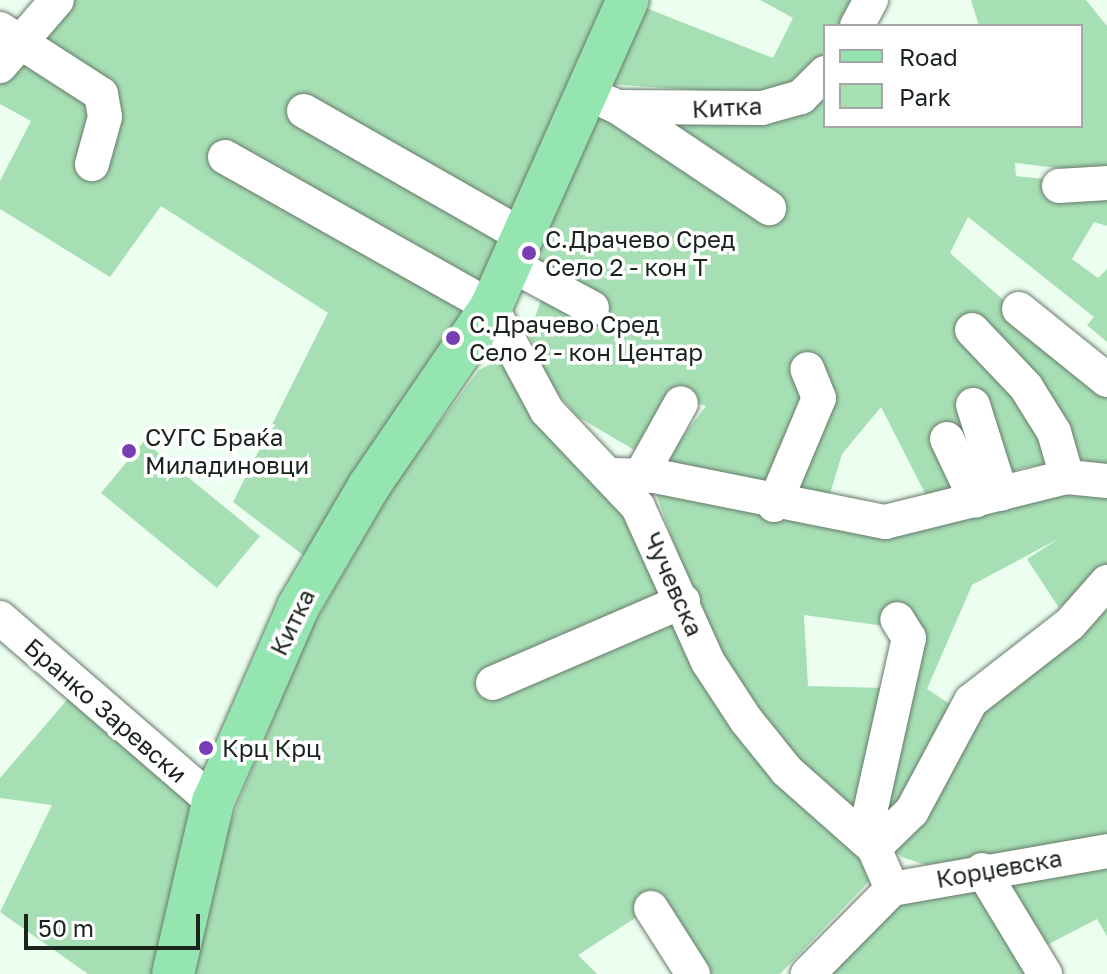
<!DOCTYPE html>
<meta charset="utf-8">
<style>
body{margin:0}
#map{position:relative;width:1107px;height:974px;overflow:hidden;background:#ecfef0;font-family:"Golos Text",sans-serif}
div>[style]{position:absolute}
.green>*{inset:0;background:#a7dfb4}
.roads{filter:drop-shadow(0 0 2px #677a6b) drop-shadow(0 0 2px #677a6b)}
.minor>*{height:34px;margin:-17px;padding:0 17px;transform-origin:17px;border-radius:17px;background:#fff}
.major>*{height:42px;margin:-21px;padding:0 21px;transform-origin:21px;border-radius:21px;background:#94e5b0}
.dots>*{width:22px;height:22px;translate:-50% -50%;box-sizing:border-box;border:4px solid #fff;border-radius:50%}
span{translate:-50% -50%;white-space:nowrap;text-align:center;line-height:1.15;-webkit-text-stroke:7px #fff;paint-order:stroke}
.street-label{font-size:24px;color:#1b231d}
.poi-label{font-size:24px;color:#1b231d}
.left{translate:0 -50%;text-align:left}
.legend{position:absolute;left:823px;top:24px;width:260px;height:104px;box-sizing:border-box;background:#fff;border:2px solid #a4a7a5;margin:0;padding:10px 14px;list-style:none;font-size:24px;color:#1b231d}
.legend li{display:flex;align-items:center;gap:16px;height:40px}
.legend b{width:40px;border:2px solid #a4a7a5}
.scale{position:absolute;left:24px;top:914px;width:176px;height:36px;box-sizing:border-box;border:4px solid #1b231d;border-top:0;padding-left:10px;font-size:24px;line-height:28px;white-space:nowrap;color:#1b231d;-webkit-text-stroke:6px #fff;paint-order:stroke}
</style>
<div id="map">
<div class="green">
<div style="clip-path:polygon(74px 0,614px 0,478px 306px,307px 558px,233px 502px,328px 313px,161px 206px,110px 277px,0 209px,0 181px,31px 121px,0 104px,0 85px)"></div>
<div style="clip-path:polygon(760px 0,857px 0,845px 26px,825px 26px,825px 64px,794px 97px,608px 84px,646px 8px,773px 58px,793px 18px)"></div>
<div style="clip-path:polygon(971px 0,1086px 0,1107px 26px,1107px 174px,1015px 163px,1016px 176px,1107px 186px,1107px 226px,1094px 222px,1072px 259px,1098px 278px,1107px 269px,1107px 342px,1087px 325px,1094px 317px,968px 217px,950px 253px,1107px 391px,1107px 465px,1076px 459px,1022px 468px,929px 501px,881px 407px,842px 454px,830px 494px,660px 466px,706px 406px,668px 393px,638px 452px,578px 417px,550px 385px,529px 335px,544px 291px,620px 336px,625px 325px,530px 268px,600px 107px,805px 115px,825px 89px,825px 126px,1081px 126px,1081px 26px,979px 26px)"></div>
<div style="clip-path:polygon(500px 359px,613px 485px,803px 787px,875px 875px,780px 974px,685px 974px,643px 913px,578px 955px,597px 974px,181px 974px,210px 871px,310px 631px,396px 482px,479px 370px)"></div>
<div style="clip-path:polygon(144px 441px,260px 536px,217px 588px,101px 493px)"></div>
<div style="clip-path:polygon(evenodd,1107px 479px,1107px 564px,1078px 594px,1059px 608px,1027px 559px,1058px 539px,972px 585px,927px 689px,950px 704px,933px 746px,899px 813px,865px 826px,806px 774px,738px 682px,694px 600px,655px 491px,886px 524px,1107px 479px,804px 615px,892px 627px,885px 688px,808px 686px,804px 615px)"></div>
<div style="clip-path:polygon(1107px 592px,1107px 835px,926px 865px,902px 857px,894px 850px,967px 709px)"></div>
<div style="clip-path:polygon(72px 694px,192px 803px,156px 974px,88px 974px,0 912px,52px 805px,0 798px,0 778px)"></div>
<div style="clip-path:polygon(1107px 858px,1107px 936px,1097px 919px,1045px 946px,1061px 974px,815px 974px,897px 900px)"></div>
</div>
<div class="roads">
<div class="minor">
<div style="left:857px;top:26px;width:30px;rotate:-62deg"></div>
<div style="left:0;top:29px;width:120px;rotate:32.8deg"></div>
<div style="left:101px;top:94px;width:23px;rotate:80deg"></div>
<div style="left:105px;top:117px;width:49px;rotate:105.5deg"></div>
<div style="left:0;top:66px;width:87px;rotate:-49.2deg"></div>
<div style="left:584px;top:92px;width:37px;rotate:24deg"></div>
<div style="left:618px;top:107px;width:182px;rotate:33.8deg"></div>
<div style="left:619px;top:107px;width:143px;rotate:0.4deg"></div>
<div style="left:762px;top:108px;width:41px;rotate:-15.8deg"></div>
<div style="left:801px;top:97px;width:34px;rotate:-45deg"></div>
<div style="left:304px;top:111px;width:250px;rotate:29.7deg"></div>
<div style="left:225px;top:157px;width:305px;rotate:29.4deg"></div>
<div style="left:491px;top:307px;width:118px;rotate:61.7deg"></div>
<div style="left:547px;top:411px;width:132px;rotate:46.5deg"></div>
<div style="left:638px;top:507px;width:170px;rotate:65.7deg"></div>
<div style="left:708px;top:662px;width:69px;rotate:56.8deg"></div>
<div style="left:746px;top:720px;width:65px;rotate:51.2deg"></div>
<div style="left:787px;top:771px;width:116px;rotate:41.5deg"></div>
<div style="left:874px;top:848px;width:45px;rotate:66.3deg"></div>
<div style="left:892px;top:889px;width:120px;rotate:134.7deg"></div>
<div style="left:1059px;top:186px;width:48px;rotate:-3.6deg"></div>
<div style="left:510px;top:264px;width:93px;rotate:28.2deg"></div>
<div style="left:1019px;top:309px;width:113px;rotate:38.9deg"></div>
<div style="left:972px;top:330px;width:79px;rotate:46.5deg"></div>
<div style="left:1026px;top:387px;width:53px;rotate:58.1deg"></div>
<div style="left:1054px;top:432px;width:47px;rotate:73.9deg"></div>
<div style="left:973px;top:405px;width:93px;rotate:72.5deg"></div>
<div style="left:947px;top:439px;width:68px;rotate:64.6deg"></div>
<div style="left:613px;top:475px;width:42px;rotate:1.4deg"></div>
<div style="left:655px;top:476px;width:235px;rotate:11.3deg"></div>
<div style="left:885px;top:522px;width:187px;rotate:-13.9deg"></div>
<div style="left:1067px;top:477px;width:40px;rotate:5.7deg"></div>
<div style="left:641px;top:475px;width:82px;rotate:-60.9deg"></div>
<div style="left:774px;top:505px;width:116px;rotate:-67.2deg"></div>
<div style="left:819px;top:398px;width:31px;rotate:-112deg"></div>
<div style="left:0;top:618px;width:281px;rotate:40.8deg"></div>
<div style="left:493px;top:683px;width:207px;rotate:-23.3deg"></div>
<div style="left:864px;top:839px;width:206px;rotate:-77.4deg"></div>
<div style="left:909px;top:638px;width:22px;rotate:-122deg"></div>
<div style="left:874px;top:848px;width:53px;rotate:-44.2deg"></div>
<div style="left:912px;top:811px;width:125px;rotate:-61.8deg"></div>
<div style="left:971px;top:701px;width:125px;rotate:-37.9deg"></div>
<div style="left:1070px;top:624px;width:56px;rotate:-48.6deg"></div>
<div style="left:982px;top:870px;width:122px;rotate:58.8deg"></div>
<div style="left:892px;top:889px;width:218px;rotate:-10deg"></div>
<div style="left:651px;top:908px;width:78px;rotate:57.5deg"></div>
</div>
<div class="major">
<div style="left:173px;top:974px;width:177px;rotate:-76.9deg"></div>
<div style="left:213px;top:802px;width:213px;rotate:-66.4deg"></div>
<div style="left:298px;top:607px;width:140px;rotate:-59.6deg"></div>
<div style="left:369px;top:486px;width:217px;rotate:-55.7deg"></div>
<div style="left:491px;top:307px;width:336px;rotate:-66deg"></div>
</div>
</div>
<div class="dots">
<div style="left:529px;top:253px;background:#763fb6"></div>
<div style="left:453px;top:338px;background:#763fb6"></div>
<div style="left:129px;top:451px;background:#763fb6"></div>
<div style="left:206px;top:748px;background:#763fb6"></div>
</div>
<div class="street-label">
<span style="left:727px;top:107px;rotate:-3deg">Китка</span>
<span style="left:674px;top:584px;rotate:66deg">Чучевска</span>
<span style="left:292px;top:622px;rotate:-64deg">Китка</span>
<span style="left:106px;top:710px;rotate:41deg">Бранко Заревски</span>
<span style="left:999px;top:868px;rotate:-10deg">Корџевска</span>
</div>
<div class="poi-label">
<span class="left" style="left:545px;top:253px">С.Драчево Сред<br>Село 2 - кон T</span>
<span class="left" style="left:469px;top:338px">С.Драчево Сред<br>Село 2 - кон Центар</span>
<span class="left" style="left:145px;top:451px">СУГС Браќа<br>Миладиновци</span>
<span class="left" style="left:222px;top:748px">Крц Крц</span>
</div>
<ul class="legend">
<li><b style="height:10px;background:#94e5b0"></b>Road</li>
<li><b style="height:22px;background:#a7dfb4"></b>Park</li>
</ul>
<div class="scale">50 m</div>
</div>
